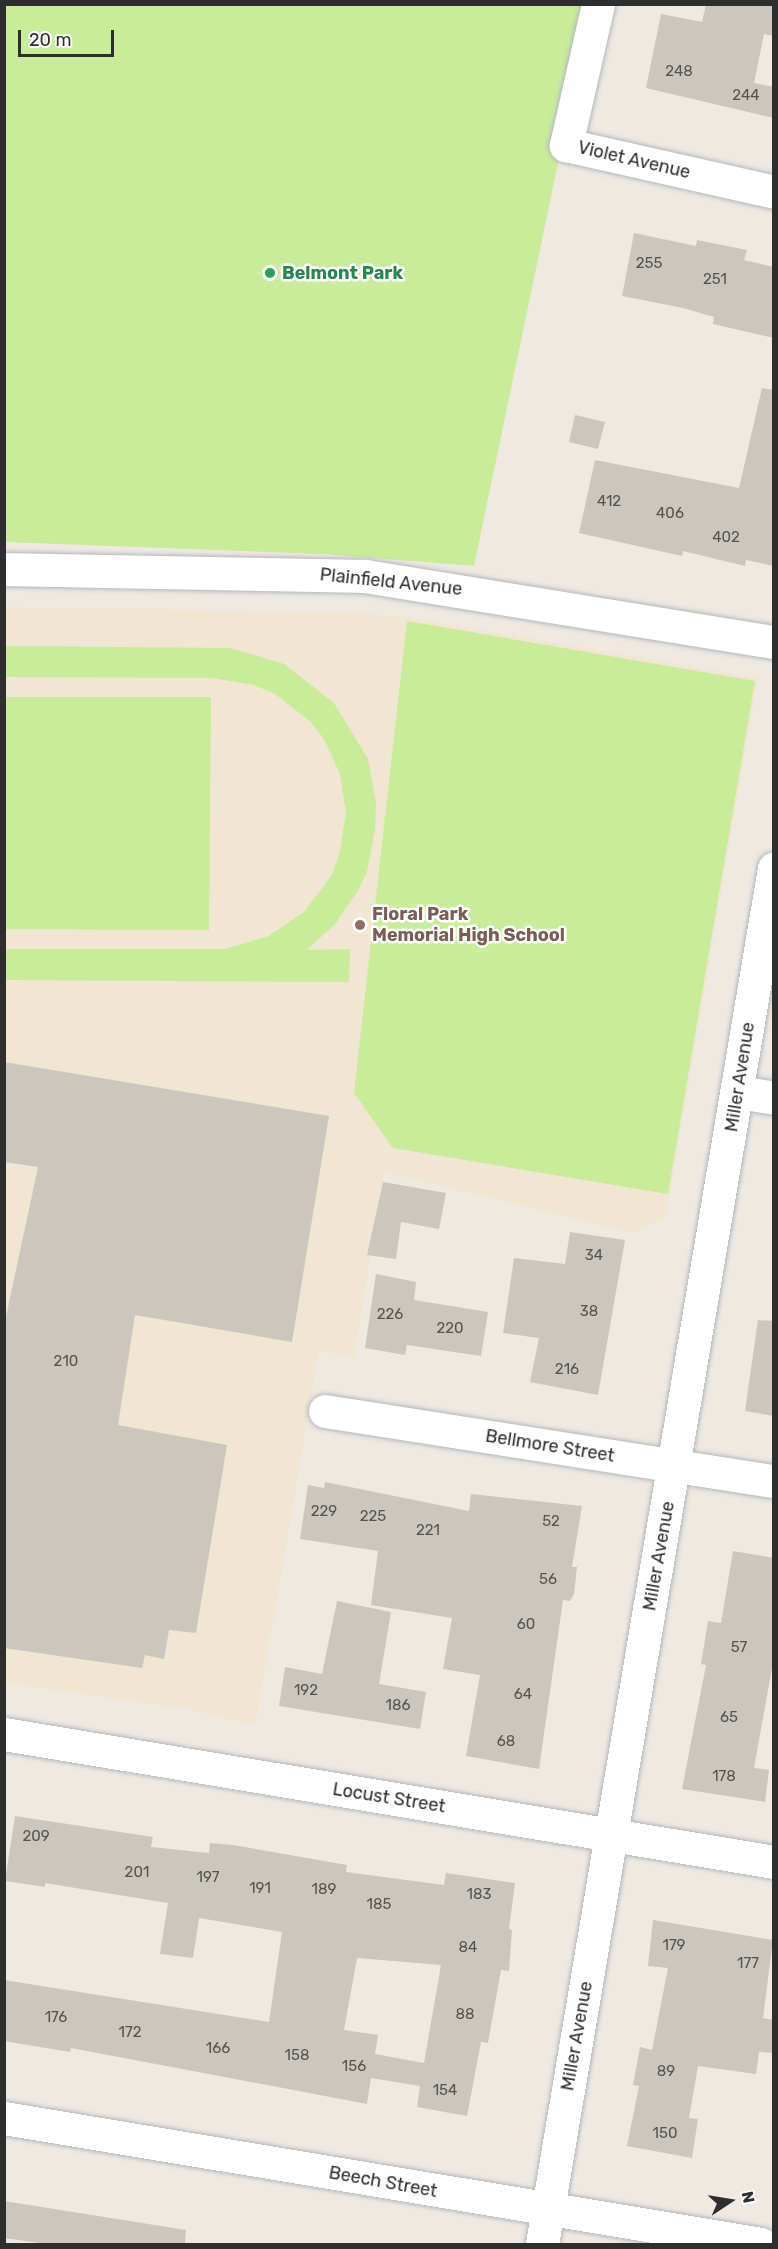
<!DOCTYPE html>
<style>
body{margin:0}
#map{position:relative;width:778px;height:2249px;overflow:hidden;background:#efe9e1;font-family:Rubik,sans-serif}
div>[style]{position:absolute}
.education>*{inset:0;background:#f0e6d1}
.pitch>*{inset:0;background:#c9ec9a}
.building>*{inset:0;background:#cbc7bf}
.roads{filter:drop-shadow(0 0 2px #b4b7c1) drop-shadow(0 0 2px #b4b7c1)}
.minor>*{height:33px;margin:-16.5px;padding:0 16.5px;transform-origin:16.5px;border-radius:16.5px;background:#fff}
.secondary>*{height:33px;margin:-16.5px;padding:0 16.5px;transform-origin:16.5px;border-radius:16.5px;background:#fff}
.dots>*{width:16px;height:16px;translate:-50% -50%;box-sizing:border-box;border:3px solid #fff;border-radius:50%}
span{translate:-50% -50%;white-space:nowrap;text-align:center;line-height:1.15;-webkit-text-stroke:5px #fff;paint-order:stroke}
.number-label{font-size:15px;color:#555452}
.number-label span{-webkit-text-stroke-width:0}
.street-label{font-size:18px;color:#2e2e2e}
.leisure-label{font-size:18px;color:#27864d;font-weight:700}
.left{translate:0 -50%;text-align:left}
.education-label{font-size:18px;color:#785e54;font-weight:700}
.frame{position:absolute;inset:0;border:6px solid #2e2e2e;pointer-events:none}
.north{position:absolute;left:700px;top:2171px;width:60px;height:60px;-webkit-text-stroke:4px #fff;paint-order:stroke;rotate:78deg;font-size:16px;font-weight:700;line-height:24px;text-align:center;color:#2e2e2e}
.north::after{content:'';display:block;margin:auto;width:21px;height:27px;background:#2e2e2e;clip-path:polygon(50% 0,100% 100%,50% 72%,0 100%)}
.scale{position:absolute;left:18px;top:30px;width:96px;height:27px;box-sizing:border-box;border:3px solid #2e2e2e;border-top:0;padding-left:8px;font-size:18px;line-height:21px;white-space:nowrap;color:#2e2e2e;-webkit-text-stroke:4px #fff;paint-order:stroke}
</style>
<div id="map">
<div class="education">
<div style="clip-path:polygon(4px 607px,336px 612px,407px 617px,758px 678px,666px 1217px,634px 1233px,384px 1172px,354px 1358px,319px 1350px,256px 1722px,246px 1723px,188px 1709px,5px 1683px)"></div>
</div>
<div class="pitch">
<div style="clip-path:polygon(5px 5px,591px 5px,474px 566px,322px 554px,5px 542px)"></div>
<div style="clip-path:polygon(407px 621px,755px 681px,668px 1194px,393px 1148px,354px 1093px)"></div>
<div style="clip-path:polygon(5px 646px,230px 648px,284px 664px,334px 703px,368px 759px,376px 802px,375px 829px,367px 872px,357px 892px,335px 924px,307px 950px,350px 949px,349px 982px,5px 980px,5px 949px,225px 949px,269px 936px,304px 912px,331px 876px,339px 856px,346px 813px,340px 774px,324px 739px,311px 722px,275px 694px,254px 685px,212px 678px,5px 677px)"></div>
<div style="clip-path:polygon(5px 697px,211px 697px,209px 930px,5px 929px)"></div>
</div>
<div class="building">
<div style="clip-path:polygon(706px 4px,774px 4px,774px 36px,764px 34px,754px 83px,774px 87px,774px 118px,646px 88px,661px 14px,702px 22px)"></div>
<div style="clip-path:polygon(634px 233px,696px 246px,697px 240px,747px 250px,744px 260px,774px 267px,774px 338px,713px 324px,714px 317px,683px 308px,622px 296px)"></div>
<div style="clip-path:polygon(762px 388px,774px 390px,774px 566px,746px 560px,745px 566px,683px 551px,682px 556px,579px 533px,595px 460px,739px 488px)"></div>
<div style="clip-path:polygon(575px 415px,605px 422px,598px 449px,569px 442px)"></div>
<div style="clip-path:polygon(4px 1062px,329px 1116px,292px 1342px,135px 1315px,118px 1425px,227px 1445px,196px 1633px,169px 1630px,164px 1659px,145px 1655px,142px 1668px,4px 1648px,4px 1326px,38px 1167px,4px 1162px)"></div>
<div style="clip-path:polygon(383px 1182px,446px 1193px,439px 1229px,401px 1222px,396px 1259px,367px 1255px)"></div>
<div style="clip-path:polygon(570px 1232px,625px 1240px,598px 1395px,530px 1382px,539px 1338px,503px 1333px,514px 1258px,565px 1264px)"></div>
<div style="clip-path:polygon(376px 1274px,416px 1282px,414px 1300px,488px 1312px,481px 1356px,407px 1345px,405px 1355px,365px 1348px)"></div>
<div style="clip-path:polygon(758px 1320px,774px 1321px,774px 1416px,745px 1411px)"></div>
<div style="clip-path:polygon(325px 1482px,469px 1511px,471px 1494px,582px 1506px,572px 1567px,577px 1567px,574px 1594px,570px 1601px,563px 1600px,539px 1769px,466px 1756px,480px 1675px,443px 1669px,452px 1618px,371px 1605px,378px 1551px,300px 1539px,308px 1485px,324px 1488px)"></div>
<div style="clip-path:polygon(733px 1551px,774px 1558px,774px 1657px,754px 1768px,769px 1770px,765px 1802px,682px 1789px,706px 1665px,701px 1664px,708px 1621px,721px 1623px)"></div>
<div style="clip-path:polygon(337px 1601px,391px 1612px,379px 1684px,426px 1692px,420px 1729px,279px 1706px,285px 1667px,322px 1674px)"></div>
<div style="clip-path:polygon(evenodd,15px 1816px,153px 1837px,151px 1847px,209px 1853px,210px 1843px,233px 1845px,347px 1865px,346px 1872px,444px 1885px,446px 1873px,515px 1883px,509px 1929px,512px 1930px,509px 1971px,501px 1970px,488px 2043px,481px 2042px,467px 2116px,417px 2107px,420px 2086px,371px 2078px,367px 2104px,71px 2048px,70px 2052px,4px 2041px,4px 1980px,269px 2022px,282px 1932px,199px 1918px,193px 1958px,160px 1954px,168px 1903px,45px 1883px,45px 1887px,5px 1881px,15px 1816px,357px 1958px,441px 1965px,424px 2063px,375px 2054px,378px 2035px,344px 2030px,357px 1958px)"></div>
<div style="clip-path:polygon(653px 1920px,773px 1940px,763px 2018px,774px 2020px,774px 2053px,759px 2052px,756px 2074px,698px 2066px,689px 2118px,698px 2119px,692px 2158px,627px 2146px,639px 2086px,633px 2085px,640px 2047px,652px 2050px,668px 1968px,648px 1966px)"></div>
<div style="clip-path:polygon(4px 2201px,186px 2230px,185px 2244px,46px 2244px,4px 2238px)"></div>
</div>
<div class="roads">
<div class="minor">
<div style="left:598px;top:4px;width:145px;rotate:102.8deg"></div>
<div style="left:566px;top:145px;width:213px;rotate:12.7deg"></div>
<div style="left:738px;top:1092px;width:36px;rotate:9deg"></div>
<div style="left:325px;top:1411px;width:454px;rotate:8.9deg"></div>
<div style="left:4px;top:1734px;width:781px;rotate:9.44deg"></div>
<div style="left:4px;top:2118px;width:767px;rotate:9.45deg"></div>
<div style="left:542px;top:2244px;width:1395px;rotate:-80.43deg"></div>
</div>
<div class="secondary">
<div style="left:4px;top:569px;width:361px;rotate:1.1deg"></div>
<div style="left:365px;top:576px;width:414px;rotate:9.2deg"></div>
</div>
</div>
<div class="dots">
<div style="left:270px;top:273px;background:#2e9e5b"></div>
<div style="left:360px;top:925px;background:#8d6e63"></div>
</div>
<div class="number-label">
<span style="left:679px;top:72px">248</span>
<span style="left:746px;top:96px">244</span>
<span style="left:649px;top:264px">255</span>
<span style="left:715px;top:280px">251</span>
<span style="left:609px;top:502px">412</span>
<span style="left:670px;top:514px">406</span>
<span style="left:726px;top:538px">402</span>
<span style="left:594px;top:1256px">34</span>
<span style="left:589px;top:1312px">38</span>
<span style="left:390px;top:1315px">226</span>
<span style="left:450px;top:1329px">220</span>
<span style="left:66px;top:1362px">210</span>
<span style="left:567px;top:1370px">216</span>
<span style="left:324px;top:1512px">229</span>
<span style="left:373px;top:1517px">225</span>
<span style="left:551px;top:1522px">52</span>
<span style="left:428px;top:1531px">221</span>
<span style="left:548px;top:1580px">56</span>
<span style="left:526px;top:1625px">60</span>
<span style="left:739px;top:1648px">57</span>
<span style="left:306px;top:1691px">192</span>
<span style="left:523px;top:1695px">64</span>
<span style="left:398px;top:1706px">186</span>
<span style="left:729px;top:1718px">65</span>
<span style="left:506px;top:1742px">68</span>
<span style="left:724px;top:1777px">178</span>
<span style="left:36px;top:1837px">209</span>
<span style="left:137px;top:1873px">201</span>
<span style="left:208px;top:1878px">197</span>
<span style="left:260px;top:1889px">191</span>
<span style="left:324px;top:1890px">189</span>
<span style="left:479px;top:1895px">183</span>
<span style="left:379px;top:1905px">185</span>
<span style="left:674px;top:1946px">179</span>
<span style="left:468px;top:1948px">84</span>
<span style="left:748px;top:1964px">177</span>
<span style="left:465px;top:2015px">88</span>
<span style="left:56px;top:2018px">176</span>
<span style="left:130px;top:2033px">172</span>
<span style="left:218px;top:2049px">166</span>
<span style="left:297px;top:2056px">158</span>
<span style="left:354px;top:2067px">156</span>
<span style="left:666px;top:2072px">89</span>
<span style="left:445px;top:2091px">154</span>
<span style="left:665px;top:2134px">150</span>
</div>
<div class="street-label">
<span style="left:634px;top:160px;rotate:13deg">Violet Avenue</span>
<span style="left:391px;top:582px;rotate:6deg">Plainfield Avenue</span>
<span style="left:740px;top:1077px;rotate:-81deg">Miller Avenue</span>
<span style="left:550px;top:1446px;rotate:9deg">Bellmore Street</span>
<span style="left:659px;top:1556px;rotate:-80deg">Miller Avenue</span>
<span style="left:389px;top:1798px;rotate:9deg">Locust Street</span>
<span style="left:577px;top:2036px;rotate:-80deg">Miller Avenue</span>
<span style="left:383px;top:2182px;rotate:10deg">Beech Street</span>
</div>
<div class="leisure-label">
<span class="left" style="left:282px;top:273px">Belmont Park</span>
</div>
<div class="education-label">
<span class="left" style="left:372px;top:925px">Floral Park<br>Memorial High School</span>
</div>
<div class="frame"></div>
<div class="north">N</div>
<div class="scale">20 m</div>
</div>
